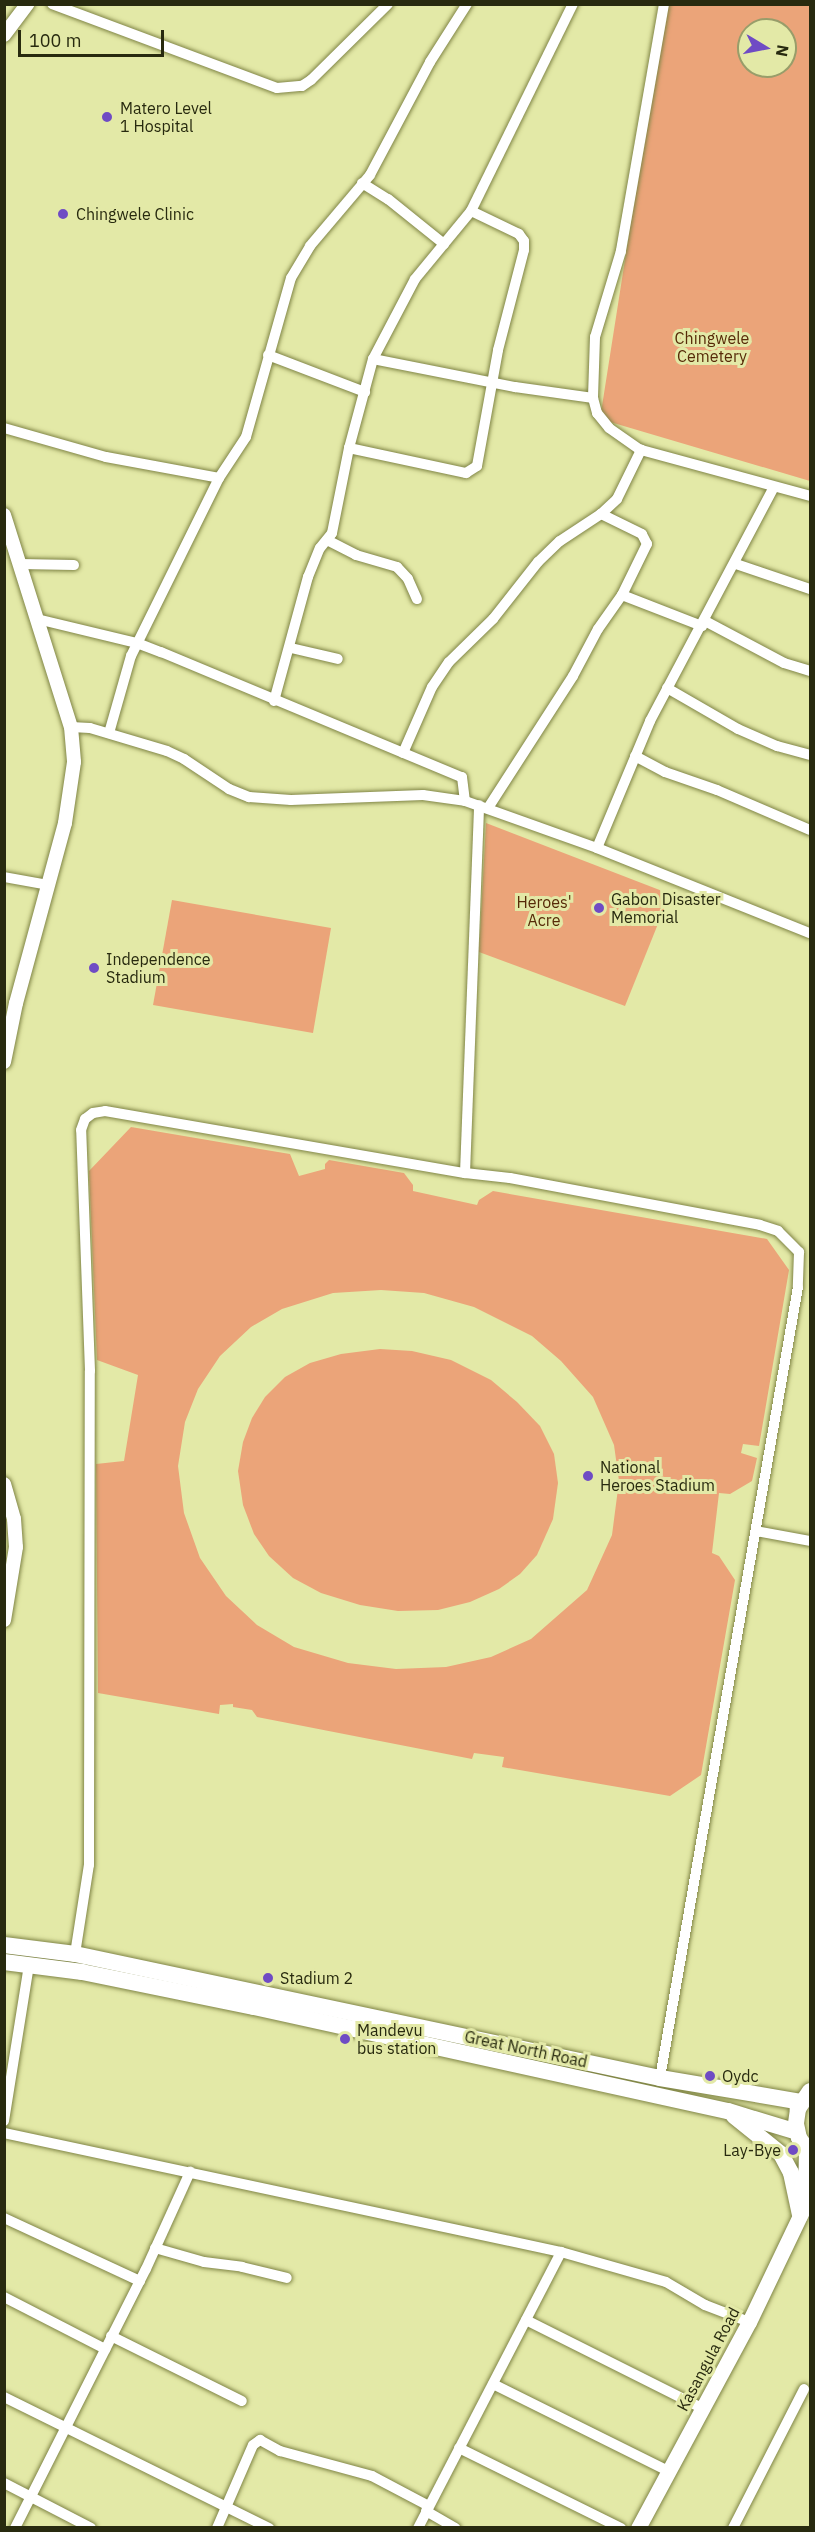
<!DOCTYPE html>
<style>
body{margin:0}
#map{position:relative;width:815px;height:2532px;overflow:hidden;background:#e3e9a7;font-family:"IBM Plex Sans",sans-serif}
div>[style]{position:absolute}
.green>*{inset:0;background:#eba479}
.roads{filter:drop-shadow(0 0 2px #808546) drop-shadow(0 0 2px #808546)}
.minor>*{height:10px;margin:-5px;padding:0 5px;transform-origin:5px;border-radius:5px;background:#fff}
.tertiary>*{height:14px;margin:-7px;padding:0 7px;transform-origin:7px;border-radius:7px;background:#fff}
.secondary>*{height:15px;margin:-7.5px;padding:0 7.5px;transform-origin:7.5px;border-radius:7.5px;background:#fff}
.primary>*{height:16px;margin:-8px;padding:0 8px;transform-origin:8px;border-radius:8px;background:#fff}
.dots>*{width:16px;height:16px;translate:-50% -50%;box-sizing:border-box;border:3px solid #e3e9a7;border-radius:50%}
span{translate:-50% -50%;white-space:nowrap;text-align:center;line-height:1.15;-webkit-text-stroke:6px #e3e9a7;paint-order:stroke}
.poi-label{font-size:16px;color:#282a0f}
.left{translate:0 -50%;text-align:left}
.right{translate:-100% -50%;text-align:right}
.park-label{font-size:16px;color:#572a08}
.street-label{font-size:16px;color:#282a0f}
.frame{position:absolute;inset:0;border:6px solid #282a0f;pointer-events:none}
.north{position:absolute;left:737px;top:18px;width:60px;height:60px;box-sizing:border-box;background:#e3e9a7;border:2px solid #989d6a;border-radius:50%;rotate:100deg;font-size:16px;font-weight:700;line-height:24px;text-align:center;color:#282a0f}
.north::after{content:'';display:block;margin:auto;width:21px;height:27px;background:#6f4bc4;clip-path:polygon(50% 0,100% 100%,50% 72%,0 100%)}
.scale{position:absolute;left:18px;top:30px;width:146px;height:27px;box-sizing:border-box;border:3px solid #282a0f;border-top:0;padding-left:8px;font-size:18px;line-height:21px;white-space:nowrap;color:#282a0f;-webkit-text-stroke:4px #e3e9a7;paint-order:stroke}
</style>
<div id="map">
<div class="green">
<div style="clip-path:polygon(evenodd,665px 5px,810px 5px,810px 481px,600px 419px,665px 5px,749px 30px,785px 30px,785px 66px,749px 66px,749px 30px)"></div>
<div style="clip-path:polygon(486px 823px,670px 894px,625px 1006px,479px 952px)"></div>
<div style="clip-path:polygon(172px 900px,331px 928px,313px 1033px,153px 1005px)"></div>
<div style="clip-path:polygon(evenodd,131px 1127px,290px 1154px,299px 1176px,325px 1169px,325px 1164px,329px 1160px,404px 1173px,413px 1185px,413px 1191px,477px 1205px,479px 1200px,493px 1191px,767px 1239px,789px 1270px,759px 1446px,743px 1444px,741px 1453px,757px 1458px,752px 1481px,730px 1494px,719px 1493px,712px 1553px,719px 1556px,735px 1580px,701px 1775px,670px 1796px,502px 1767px,504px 1757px,474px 1753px,472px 1759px,257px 1717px,252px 1710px,233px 1707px,233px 1704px,220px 1705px,219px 1714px,98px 1693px,96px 1464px,124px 1461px,138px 1375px,97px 1360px,89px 1171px,131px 1127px,381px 1290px,424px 1293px,474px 1307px,532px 1336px,561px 1361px,593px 1397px,614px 1445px,619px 1481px,612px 1535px,587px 1590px,531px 1639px,491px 1657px,446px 1667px,396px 1669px,348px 1663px,294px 1647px,257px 1625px,226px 1596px,200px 1558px,184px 1513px,178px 1466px,185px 1422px,198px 1389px,220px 1356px,251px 1327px,282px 1309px,333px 1293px,381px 1290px)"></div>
<div style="clip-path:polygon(380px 1349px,412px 1351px,451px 1360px,491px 1380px,517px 1402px,540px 1426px,554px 1454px,558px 1483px,553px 1519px,537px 1555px,520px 1574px,499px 1589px,470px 1602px,438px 1610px,398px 1611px,360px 1605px,321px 1593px,293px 1578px,269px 1556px,254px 1534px,243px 1505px,238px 1471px,243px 1442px,252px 1418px,265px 1397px,285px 1377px,310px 1363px,341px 1354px)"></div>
</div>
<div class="roads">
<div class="minor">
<div style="left:52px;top:4px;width:240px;rotate:20.5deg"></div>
<div style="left:277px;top:88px;width:25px;rotate:-5deg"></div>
<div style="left:302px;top:86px;width:11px;rotate:-34deg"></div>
<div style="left:311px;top:80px;width:108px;rotate:-44.6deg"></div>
<div style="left:664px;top:4px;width:251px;rotate:99.9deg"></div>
<div style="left:621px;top:251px;width:90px;rotate:106.8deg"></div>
<div style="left:595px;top:337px;width:61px;rotate:91.9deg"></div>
<div style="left:593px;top:398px;width:16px;rotate:75deg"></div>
<div style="left:597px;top:413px;width:19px;rotate:51deg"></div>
<div style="left:609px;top:428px;width:39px;rotate:35deg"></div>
<div style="left:641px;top:450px;width:175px;rotate:15.2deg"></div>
<div style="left:362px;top:183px;width:31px;rotate:32deg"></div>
<div style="left:388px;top:199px;width:72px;rotate:38.8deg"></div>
<div style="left:268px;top:355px;width:104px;rotate:20.9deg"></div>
<div style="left:373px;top:359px;width:145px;rotate:11.2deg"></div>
<div style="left:515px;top:387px;width:79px;rotate:8deg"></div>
<div style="left:4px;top:428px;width:106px;rotate:15.9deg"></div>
<div style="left:106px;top:457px;width:115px;rotate:10.5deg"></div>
<div style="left:349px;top:448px;width:120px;rotate:12.1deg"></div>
<div style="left:466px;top:473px;width:13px;rotate:-32deg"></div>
<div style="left:477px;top:466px;width:118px;rotate:-79.7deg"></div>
<div style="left:498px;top:350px;width:103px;rotate:-75.4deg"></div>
<div style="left:524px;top:250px;width:9px;rotate:-90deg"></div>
<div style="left:524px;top:241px;width:9px;rotate:-126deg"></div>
<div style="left:519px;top:234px;width:53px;rotate:-154.4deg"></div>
<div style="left:327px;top:540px;width:33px;rotate:27deg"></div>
<div style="left:356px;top:555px;width:43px;rotate:16.3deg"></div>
<div style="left:397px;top:567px;width:16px;rotate:47deg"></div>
<div style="left:408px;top:579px;width:22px;rotate:66deg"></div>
<div style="left:20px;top:564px;width:54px;rotate:1.1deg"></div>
<div style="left:736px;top:564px;width:78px;rotate:18.7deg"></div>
<div style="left:622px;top:595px;width:86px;rotate:21.2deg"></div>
<div style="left:37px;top:619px;width:103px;rotate:13.5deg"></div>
<div style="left:137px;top:643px;width:26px;rotate:21deg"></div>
<div style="left:161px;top:652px;width:326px;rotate:22.6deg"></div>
<div style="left:462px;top:777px;width:24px;rotate:83deg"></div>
<div style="left:705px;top:621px;width:89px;rotate:28deg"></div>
<div style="left:784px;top:663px;width:27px;rotate:17deg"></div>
<div style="left:291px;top:648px;width:48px;rotate:13.2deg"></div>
<div style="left:667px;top:688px;width:82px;rotate:30deg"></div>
<div style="left:738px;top:729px;width:43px;rotate:23.6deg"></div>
<div style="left:777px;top:746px;width:34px;rotate:15deg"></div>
<div style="left:274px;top:701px;width:129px;rotate:-74.7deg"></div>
<div style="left:308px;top:577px;width:31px;rotate:-68deg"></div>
<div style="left:320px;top:548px;width:19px;rotate:-51deg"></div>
<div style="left:332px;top:533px;width:87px;rotate:-78.7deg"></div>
<div style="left:349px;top:448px;width:92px;rotate:-74.9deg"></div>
<div style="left:373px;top:359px;width:90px;rotate:-62.3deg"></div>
<div style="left:415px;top:279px;width:88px;rotate:-50.5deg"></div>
<div style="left:471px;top:211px;width:231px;rotate:-63.8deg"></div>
<div style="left:71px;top:727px;width:19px;rotate:3deg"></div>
<div style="left:90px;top:728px;width:80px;rotate:16.6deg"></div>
<div style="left:167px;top:751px;width:19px;rotate:25deg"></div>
<div style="left:184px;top:759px;width:54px;rotate:33.7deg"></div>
<div style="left:229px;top:789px;width:22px;rotate:22deg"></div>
<div style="left:249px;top:797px;width:42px;rotate:4.1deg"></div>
<div style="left:291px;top:800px;width:132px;rotate:-2.2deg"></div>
<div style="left:423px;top:795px;width:42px;rotate:8.1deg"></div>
<div style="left:465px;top:801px;width:140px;rotate:19.6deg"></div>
<div style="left:597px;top:848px;width:229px;rotate:21.8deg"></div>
<div style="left:109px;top:733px;width:80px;rotate:-74.1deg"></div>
<div style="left:131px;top:656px;width:199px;rotate:-63.7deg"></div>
<div style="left:219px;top:478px;width:49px;rotate:-56.6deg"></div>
<div style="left:246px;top:437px;width:165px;rotate:-74.2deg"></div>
<div style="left:291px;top:278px;width:37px;rotate:-59deg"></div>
<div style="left:310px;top:246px;width:93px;rotate:-49.8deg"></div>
<div style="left:370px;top:175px;width:128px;rotate:-62deg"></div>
<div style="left:430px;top:62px;width:69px;rotate:-57.5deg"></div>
<div style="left:403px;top:753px;width:72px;rotate:-66.3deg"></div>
<div style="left:432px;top:687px;width:30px;rotate:-56deg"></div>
<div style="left:449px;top:662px;width:62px;rotate:-44.3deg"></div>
<div style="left:493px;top:619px;width:73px;rotate:-51.7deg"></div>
<div style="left:538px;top:562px;width:30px;rotate:-44deg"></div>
<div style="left:560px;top:541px;width:49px;rotate:-33.4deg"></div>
<div style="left:601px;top:514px;width:22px;rotate:-43deg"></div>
<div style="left:617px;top:499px;width:55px;rotate:-63.9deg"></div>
<div style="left:635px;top:756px;width:34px;rotate:28deg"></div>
<div style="left:665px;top:772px;width:55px;rotate:19.1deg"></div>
<div style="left:717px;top:790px;width:101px;rotate:23.3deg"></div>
<div style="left:488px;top:808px;width:157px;rotate:-57.2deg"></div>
<div style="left:573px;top:676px;width:53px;rotate:-62deg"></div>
<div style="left:598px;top:629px;width:42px;rotate:-54.8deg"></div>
<div style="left:622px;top:595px;width:57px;rotate:-63.9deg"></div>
<div style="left:647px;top:544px;width:11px;rotate:-117deg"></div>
<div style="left:642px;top:534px;width:46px;rotate:-154deg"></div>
<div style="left:597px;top:848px;width:138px;rotate:-67.3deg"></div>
<div style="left:650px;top:721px;width:265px;rotate:-62.1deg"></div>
<div style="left:4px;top:877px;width:45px;rotate:10.3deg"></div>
<div style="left:465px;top:1173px;width:368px;rotate:-87.8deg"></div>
<div style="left:756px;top:1531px;width:55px;rotate:10.5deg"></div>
<div style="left:75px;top:1954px;width:90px;rotate:-81.1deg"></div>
<div style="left:89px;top:1865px;width:36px;rotate:-90deg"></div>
<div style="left:89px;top:1829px;width:458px;rotate:-89.9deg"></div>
<div style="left:90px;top:1371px;width:241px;rotate:-92.1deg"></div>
<div style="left:81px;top:1130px;width:12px;rotate:-70deg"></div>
<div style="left:85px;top:1119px;width:10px;rotate:-37deg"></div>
<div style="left:93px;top:1113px;width:12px;rotate:-9deg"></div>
<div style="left:105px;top:1111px;width:365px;rotate:9.8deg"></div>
<div style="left:465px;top:1173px;width:45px;rotate:6.3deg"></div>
<div style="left:510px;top:1178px;width:254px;rotate:10.6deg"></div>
<div style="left:760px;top:1225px;width:19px;rotate:18deg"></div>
<div style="left:778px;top:1231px;width:30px;rotate:45deg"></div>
<div style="left:799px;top:1252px;width:35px;rotate:92deg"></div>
<div style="left:798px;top:1287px;width:803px;rotate:99.9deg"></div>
<div style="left:4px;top:2121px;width:158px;rotate:-80.9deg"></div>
<div style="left:4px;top:2133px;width:570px;rotate:12.06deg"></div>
<div style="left:561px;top:2252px;width:109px;rotate:15.9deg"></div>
<div style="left:666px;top:2282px;width:45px;rotate:30.5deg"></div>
<div style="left:705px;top:2305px;width:47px;rotate:21.1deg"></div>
<div style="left:4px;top:2218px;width:150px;rotate:24.9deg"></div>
<div style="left:155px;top:2248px;width:51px;rotate:15.9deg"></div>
<div style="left:204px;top:2262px;width:38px;rotate:7deg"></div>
<div style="left:242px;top:2267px;width:46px;rotate:13.7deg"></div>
<div style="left:4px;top:2297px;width:114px;rotate:27.2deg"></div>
<div style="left:526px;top:2320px;width:197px;rotate:26.6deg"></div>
<div style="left:111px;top:2336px;width:146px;rotate:26.4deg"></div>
<div style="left:493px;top:2384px;width:195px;rotate:26.4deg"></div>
<div style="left:4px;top:2397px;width:296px;rotate:26.3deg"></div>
<div style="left:459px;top:2448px;width:181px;rotate:26.3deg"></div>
<div style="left:4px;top:2483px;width:98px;rotate:27.3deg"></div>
<div style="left:426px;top:2511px;width:34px;rotate:30deg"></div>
<div style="left:15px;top:2528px;width:290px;rotate:-63.2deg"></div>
<div style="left:146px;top:2269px;width:107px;rotate:-65.6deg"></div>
<div style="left:217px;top:2528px;width:90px;rotate:-66.6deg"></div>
<div style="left:253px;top:2445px;width:9px;rotate:-36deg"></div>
<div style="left:260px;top:2440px;width:23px;rotate:29deg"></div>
<div style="left:280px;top:2451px;width:95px;rotate:15.2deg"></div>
<div style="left:372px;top:2476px;width:64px;rotate:27.8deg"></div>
<div style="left:418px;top:2528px;width:311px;rotate:-62.6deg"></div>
<div style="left:733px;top:2528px;width:156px;rotate:-62.9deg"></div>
</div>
<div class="tertiary">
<div style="left:4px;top:35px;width:39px;rotate:-53deg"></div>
<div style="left:4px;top:515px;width:222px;rotate:72.5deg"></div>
<div style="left:71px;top:727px;width:35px;rotate:85deg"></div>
<div style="left:74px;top:762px;width:62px;rotate:98.4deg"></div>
<div style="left:65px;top:823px;width:187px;rotate:105.2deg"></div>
<div style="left:16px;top:1003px;width:60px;rotate:101.5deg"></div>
<div style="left:4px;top:1484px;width:36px;rotate:74deg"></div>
<div style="left:14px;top:1519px;width:28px;rotate:86deg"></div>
<div style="left:16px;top:1547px;width:74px;rotate:99.3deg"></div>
</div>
<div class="secondary">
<div style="left:638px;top:2528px;width:234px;rotate:-61.7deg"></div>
<div style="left:749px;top:2322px;width:130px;rotate:-64.4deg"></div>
<div style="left:805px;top:2205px;width:56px;rotate:-89deg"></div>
</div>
<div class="primary">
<div style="left:4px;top:1945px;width:72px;rotate:7.2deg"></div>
<div style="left:75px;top:1954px;width:598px;rotate:11.97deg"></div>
<div style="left:660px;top:2078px;width:144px;rotate:9.6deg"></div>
<div style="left:4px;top:1962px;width:79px;rotate:7.3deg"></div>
<div style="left:82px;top:1972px;width:176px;rotate:11.5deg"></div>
<div style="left:254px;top:2007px;width:485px;rotate:12.4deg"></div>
<div style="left:728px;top:2111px;width:72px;rotate:16.9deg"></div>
<div style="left:810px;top:2091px;width:22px;rotate:124deg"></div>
<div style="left:798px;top:2109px;width:15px;rotate:98deg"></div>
<div style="left:796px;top:2124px;width:14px;rotate:78deg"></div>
<div style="left:799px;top:2138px;width:19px;rotate:54deg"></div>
<div style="left:734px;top:2116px;width:60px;rotate:39deg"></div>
<div style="left:781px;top:2154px;width:21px;rotate:62deg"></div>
<div style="left:791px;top:2173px;width:43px;rotate:77.9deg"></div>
</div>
</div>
<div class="dots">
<div style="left:107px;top:117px;background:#6f4bc4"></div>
<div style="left:63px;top:214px;background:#6f4bc4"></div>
<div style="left:599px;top:908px;background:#6f4bc4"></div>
<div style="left:94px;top:968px;background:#6f4bc4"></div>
<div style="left:588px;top:1476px;background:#6f4bc4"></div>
<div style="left:268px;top:1978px;background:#6f4bc4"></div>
<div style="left:345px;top:2039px;background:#6f4bc4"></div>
<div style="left:710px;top:2076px;background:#6f4bc4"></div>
<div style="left:793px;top:2150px;background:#6f4bc4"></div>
</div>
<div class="poi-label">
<span class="left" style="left:120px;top:117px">Matero Level<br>1 Hospital</span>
<span class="left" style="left:76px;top:214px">Chingwele Clinic</span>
<span class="left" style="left:611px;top:908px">Gabon Disaster<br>Memorial</span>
<span class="left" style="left:106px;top:968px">Independence<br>Stadium</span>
<span class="left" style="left:600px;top:1476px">National<br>Heroes Stadium</span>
<span class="left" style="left:280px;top:1978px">Stadium 2</span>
<span class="left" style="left:357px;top:2039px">Mandevu<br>bus station</span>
<span class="left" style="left:722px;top:2076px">Oydc</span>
<span class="right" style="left:781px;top:2150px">Lay-Bye</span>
</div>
<div class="park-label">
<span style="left:712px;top:347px">Chingwele<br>Cemetery</span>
<span style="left:544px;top:911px">Heroes'<br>Acre</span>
</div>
<div class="street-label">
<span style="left:526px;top:2049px;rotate:12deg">Great North Road</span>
<span style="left:708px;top:2359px;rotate:-62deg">Kasangula Road</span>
</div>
<div class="frame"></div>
<div class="north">N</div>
<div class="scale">100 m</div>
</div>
